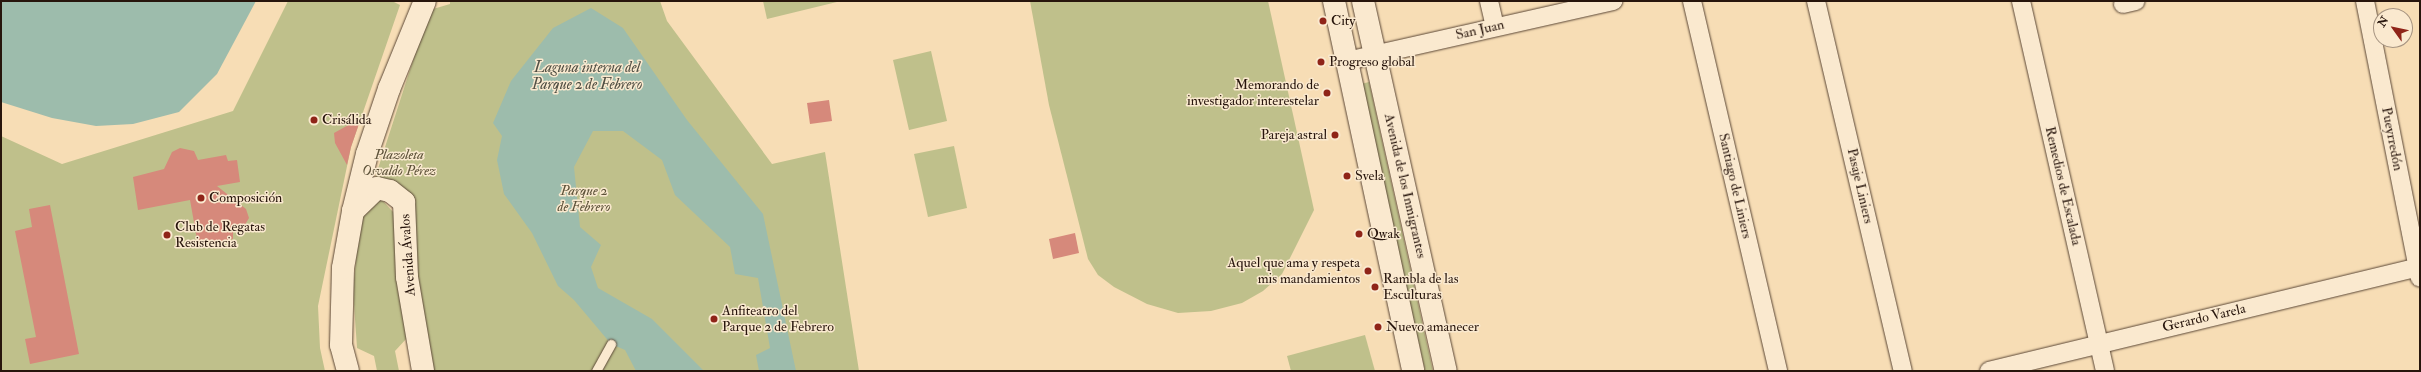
<!DOCTYPE html>
<meta charset="utf-8">
<style>
body{margin:0}
#map{position:relative;width:2421px;height:372px;overflow:hidden;background:#f7ddb5;font-family:"IM FELL Double Pica",serif}
div>[style]{position:absolute}
.green>*{inset:0;background:#bfc08b}
.water>*{inset:0;background:#9dbcac}
.building>*{inset:0;background:#d6897b}
.roads{filter:drop-shadow(0 0 1px #5b4736) drop-shadow(0 0 1px #5b4736)}
.service>*{height:9px;margin:-4.5px;padding:0 4.5px;transform-origin:4.5px;border-radius:4.5px;background:#fae9cf}
.minor>*{height:18px;margin:-9px;padding:0 9px;transform-origin:9px;border-radius:9px;background:#fae9cf}
.tertiary>*{height:22px;margin:-11px;padding:0 11px;transform-origin:11px;border-radius:11px;background:#fae9cf}
.secondary>*{height:22px;margin:-11px;padding:0 11px;transform-origin:11px;border-radius:11px;background:#fae9cf}
.dots>*{width:11px;height:11px;translate:-50% -50%;box-sizing:border-box;border:2px solid #fae9cf;border-radius:50%}
span{translate:-50% -50%;white-space:nowrap;text-align:center;line-height:1.15;-webkit-text-stroke:3px #fae9cf;paint-order:stroke}
.poi-label{font-size:14px;color:#27150c}
.left{translate:0 -50%;text-align:left}
.right{translate:-100% -50%;text-align:right}
.street-label{font-size:14px;color:#27150c}
.park-label{font-size:14px;color:#5c5138;font-style:italic}
.water-label{font-size:15px;color:#504f44;font-style:italic}
.frame{position:absolute;inset:0;border:2px solid #27150c;pointer-events:none}
.north{position:absolute;left:2373px;top:8px;width:40px;height:40px;box-sizing:border-box;background:#fae9cf;border:1px solid #a69481;border-radius:50%;rotate:303deg;font-size:11px;font-weight:700;line-height:16px;text-align:center;color:#27150c}
.north::after{content:'';display:block;margin:auto;width:14px;height:18px;background:#8f2418;clip-path:polygon(50% 0,100% 100%,50% 72%,0 100%)}
</style>
<div id="map">
<div class="green">
<div style="clip-path:polygon(288px 1px,392px 1px,400px 5px,351px 147px,318px 306px,320px 348px,325px 371px,1px 371px,1px 136px,62px 164px,233px 111px)"></div>
<div style="clip-path:polygon(450px 1px,660px 1px,667px 21px,772px 164px,825px 152px,859px 371px,429px 371px,409px 282px,409px 194px,397px 182px,374px 181px,419px 42px,433px 9px,450px 4px)"></div>
<div style="clip-path:polygon(763px 1px,841px 1px,767px 19px)"></div>
<div style="clip-path:polygon(1030px 1px,1268px 1px,1314px 210px,1282px 274px,1263px 291px,1242px 303px,1211px 311px,1178px 313px,1147px 304px,1114px 287px,1098px 275px,1088px 259px,1049px 105px)"></div>
<div style="clip-path:polygon(931px 51px,947px 121px,909px 130px,893px 60px)"></div>
<div style="clip-path:polygon(1369px 82px,1433px 371px,1425px 371px,1361px 84px)"></div>
<div style="clip-path:polygon(954px 146px,967px 208px,928px 217px,914px 154px)"></div>
<div style="clip-path:polygon(382px 200px,394px 213px,407px 338px,395px 351px,399px 371px,377px 371px,374px 356px,357px 348px,353px 290px,360px 219px,370px 202px)"></div>
<div style="clip-path:polygon(1365px 335px,1375px 371px,1291px 371px,1287px 356px)"></div>
</div>
<div class="water">
<div style="clip-path:polygon(1px 1px,256px 1px,217px 74px,179px 112px,133px 124px,96px 126px,52px 118px,1px 102px)"></div>
<div style="clip-path:polygon(591px 8px,623px 28px,687px 120px,763px 214px,796px 371px,759px 371px,756px 355px,770px 348px,758px 278px,735px 274px,730px 247px,675px 195px,662px 160px,623px 131px,593px 131px,574px 167px,580px 227px,601px 245px,591px 267px,598px 288px,652px 319px,704px 371px,636px 371px,625px 350px,611px 344px,574px 300px,558px 286px,532px 233px,504px 194px,497px 160px,502px 136px,493px 123px,511px 81px,553px 28px)"></div>
</div>
<div class="building">
<div style="clip-path:polygon(829px 100px,832px 121px,810px 124px,807px 103px)"></div>
<div style="clip-path:polygon(361px 118px,351px 147px,347px 165px,335px 143px,334px 133px)"></div>
<div style="clip-path:polygon(180px 148px,194px 151px,198px 160px,226px 155px,228px 161px,237px 160px,240px 182px,217px 186px,246px 209px,249px 218px,243px 228px,233px 230px,233px 239px,198px 245px,190px 200px,138px 210px,133px 177px,164px 169px,172px 152px)"></div>
<div style="clip-path:polygon(50px 205px,79px 354px,30px 364px,25px 339px,36px 337px,15px 231px,32px 227px,29px 209px)"></div>
<div style="clip-path:polygon(1075px 233px,1079px 253px,1053px 259px,1049px 239px)"></div>
</div>
<div class="roads">
<div class="service">
<div style="left:596px;top:371px;width:31px;rotate:-61deg"></div>
</div>
<div class="minor">
<div style="left:1489px;top:1px;width:26px;rotate:77deg"></div>
<div style="left:1692px;top:1px;width:380px;rotate:76.9deg"></div>
<div style="left:1816px;top:1px;width:380px;rotate:76.8deg"></div>
<div style="left:2021px;top:1px;width:379px;rotate:77.2deg"></div>
<div style="left:2365px;top:1px;width:282px;rotate:78.8deg"></div>
<div style="left:2123px;top:4px;width:13px;rotate:-13deg"></div>
<div style="left:1347px;top:61px;width:273px;rotate:-12.7deg"></div>
<div style="left:1989px;top:371px;width:443px;rotate:-13.6deg"></div>
</div>
<div class="tertiary">
<div style="left:353px;top:211px;width:33px;rotate:-44deg"></div>
<div style="left:377px;top:188px;width:13px;rotate:13deg"></div>
<div style="left:390px;top:191px;width:18px;rotate:38deg"></div>
<div style="left:404px;top:202px;width:75px;rotate:87.7deg"></div>
<div style="left:407px;top:277px;width:95px;rotate:80.3deg"></div>
</div>
<div class="secondary">
<div style="left:1334px;top:1px;width:378px;rotate:77.9deg"></div>
<div style="left:1363px;top:1px;width:379px;rotate:77.4deg"></div>
<div style="left:348px;top:371px;width:27px;rotate:-105deg"></div>
<div style="left:341px;top:345px;width:77px;rotate:-88.5deg"></div>
<div style="left:343px;top:268px;width:58px;rotate:-80deg"></div>
<div style="left:353px;top:211px;width:59px;rotate:-76.2deg"></div>
<div style="left:367px;top:154px;width:69px;rotate:-71.3deg"></div>
<div style="left:389px;top:89px;width:95px;rotate:-67.8deg"></div>
</div>
</div>
<div class="dots">
<div style="left:1323px;top:21px;background:#8f2418"></div>
<div style="left:1321px;top:62px;background:#8f2418"></div>
<div style="left:1327px;top:93px;background:#8f2418"></div>
<div style="left:314px;top:120px;background:#8f2418"></div>
<div style="left:1335px;top:135px;background:#8f2418"></div>
<div style="left:1347px;top:176px;background:#8f2418"></div>
<div style="left:201px;top:198px;background:#8f2418"></div>
<div style="left:1359px;top:234px;background:#8f2418"></div>
<div style="left:167px;top:235px;background:#8f2418"></div>
<div style="left:1368px;top:271px;background:#8f2418"></div>
<div style="left:1375px;top:287px;background:#8f2418"></div>
<div style="left:714px;top:319px;background:#8f2418"></div>
<div style="left:1378px;top:327px;background:#8f2418"></div>
</div>
<div class="poi-label">
<span class="left" style="left:1331px;top:21px">City</span>
<span class="left" style="left:1329px;top:62px">Progreso global</span>
<span class="right" style="left:1319px;top:93px">Memorando de<br>investigador interestelar</span>
<span class="left" style="left:322px;top:120px">Crisálida</span>
<span class="right" style="left:1327px;top:135px">Pareja astral</span>
<span class="left" style="left:1355px;top:176px">Svela</span>
<span class="left" style="left:209px;top:198px">Composición</span>
<span class="left" style="left:175px;top:235px">Club de Regatas<br>Resistencia</span>
<span class="left" style="left:1367px;top:234px">Qwak</span>
<span class="right" style="left:1360px;top:271px">Aquel que ama y respeta<br>mis mandamientos</span>
<span class="left" style="left:1383px;top:287px">Rambla de las<br>Esculturas</span>
<span class="left" style="left:722px;top:319px">Anfiteatro del<br>Parque 2 de Febrero</span>
<span class="left" style="left:1386px;top:327px">Nuevo amanecer</span>
</div>
<div class="street-label">
<span style="left:1480px;top:30px;rotate:-13deg">San Juan</span>
<span style="left:2392px;top:139px;rotate:79deg">Pueyrredón</span>
<span style="left:1405px;top:186px;rotate:77deg">Avenida de los Inmigrantes</span>
<span style="left:1735px;top:186px;rotate:77deg">Santiago de Liniers</span>
<span style="left:1860px;top:186px;rotate:77deg">Pasaje Liniers</span>
<span style="left:2063px;top:186px;rotate:77deg">Remedios de Escalada</span>
<span style="left:408px;top:255px;rotate:-94deg">Avenida Ávalos</span>
<span style="left:2204px;top:318px;rotate:-13deg">Gerardo Varela</span>
</div>
<div class="park-label">
<span style="left:399px;top:163px">Plazoleta<br>Osvaldo Pérez</span>
<span style="left:584px;top:199px">Parque 2<br>de Febrero</span>
</div>
<div class="water-label">
<span style="left:587px;top:76px">Laguna interna del<br>Parque 2 de Febrero</span>
</div>
<div class="frame"></div>
<div class="north">N</div>
</div>
